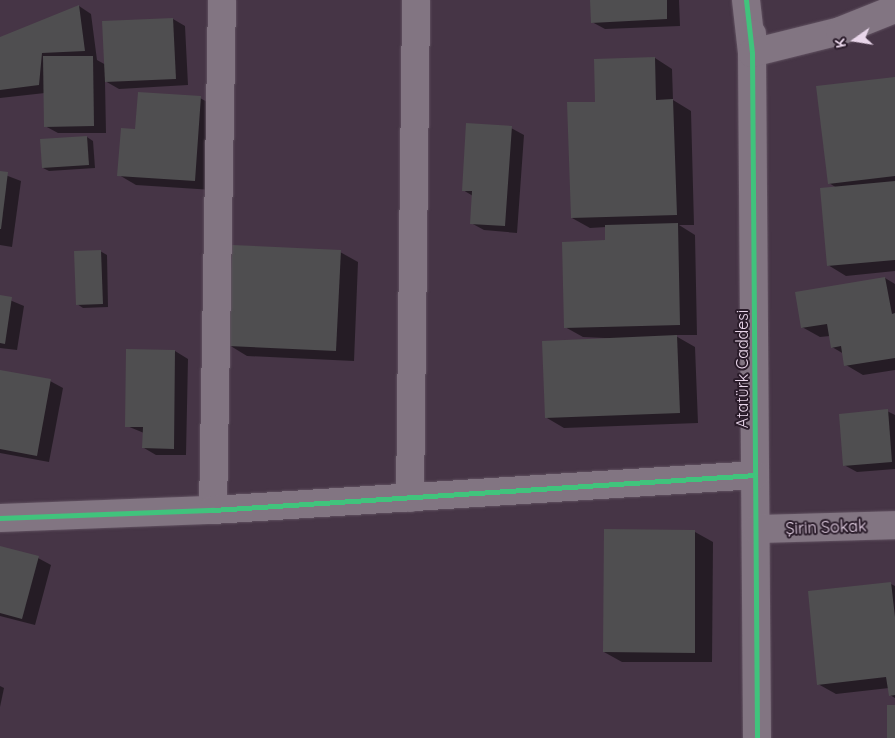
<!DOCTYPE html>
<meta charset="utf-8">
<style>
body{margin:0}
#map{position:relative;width:895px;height:738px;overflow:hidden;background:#463546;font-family:Quicksand,sans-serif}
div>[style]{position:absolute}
.shadow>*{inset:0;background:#0007}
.building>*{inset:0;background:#4f4e50}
.roads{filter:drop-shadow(0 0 1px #615261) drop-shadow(0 0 1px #615261)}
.minor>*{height:28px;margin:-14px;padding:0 14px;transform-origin:14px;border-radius:14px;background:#827582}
.cycleway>*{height:5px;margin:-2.5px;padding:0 2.5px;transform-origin:2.5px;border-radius:2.5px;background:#40c37c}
span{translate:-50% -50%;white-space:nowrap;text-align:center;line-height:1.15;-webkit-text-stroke:4px #2a1c2a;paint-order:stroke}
.street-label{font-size:16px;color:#e9d6ea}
.north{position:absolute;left:830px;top:15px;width:50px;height:50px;-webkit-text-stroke:4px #2a1c2a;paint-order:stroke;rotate:257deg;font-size:14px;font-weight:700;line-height:20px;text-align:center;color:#e9d6ea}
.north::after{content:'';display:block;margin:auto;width:18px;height:22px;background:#e9d6ea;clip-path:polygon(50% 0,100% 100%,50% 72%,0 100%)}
</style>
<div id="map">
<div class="shadow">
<div style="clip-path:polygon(591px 0,679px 0,680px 26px,605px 29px,592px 22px)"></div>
<div style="clip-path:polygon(79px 6px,91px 14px,97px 60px,106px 65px,173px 19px,185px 26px,188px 85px,119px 89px,105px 81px,106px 133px,58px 133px,45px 126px,45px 93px,0 98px,0 38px)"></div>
<div style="clip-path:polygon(655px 58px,672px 69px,673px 100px,691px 111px,694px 225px,679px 225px,695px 235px,697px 335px,674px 335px,695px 347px,698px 423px,564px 428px,547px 418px,626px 339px,583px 337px,565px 327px,606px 241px,606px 227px,590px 228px,572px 218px,596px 103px)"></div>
<div style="clip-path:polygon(895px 78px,895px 271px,846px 276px,828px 265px,837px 188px,829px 183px)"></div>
<div style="clip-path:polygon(200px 98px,218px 108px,213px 190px,136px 185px,119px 175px,136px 130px)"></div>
<div style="clip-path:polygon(511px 128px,524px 135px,517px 233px,484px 230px,471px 223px,473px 196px,463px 190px)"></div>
<div style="clip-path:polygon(87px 137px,93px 141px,95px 168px,49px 171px,43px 168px)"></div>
<div style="clip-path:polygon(0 173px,21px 181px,12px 247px,0 245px)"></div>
<div style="clip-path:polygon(100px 251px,107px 255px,108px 307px,83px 308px,77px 304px)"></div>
<div style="clip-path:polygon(340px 252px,358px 262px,354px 361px,247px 356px,229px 345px)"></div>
<div style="clip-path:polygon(885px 278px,895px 284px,895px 370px,863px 375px,846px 365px,844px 354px,832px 347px,830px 336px,820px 337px,802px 327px)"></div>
<div style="clip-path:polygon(0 296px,24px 306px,17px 350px,0 348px)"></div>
<div style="clip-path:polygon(175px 351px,188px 359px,186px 455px,156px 455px,144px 448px,144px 433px,127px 426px)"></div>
<div style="clip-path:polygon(0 371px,50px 381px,63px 388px,49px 462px,0 453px)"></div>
<div style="clip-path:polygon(887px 411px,895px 415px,895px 469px,857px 472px,844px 465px)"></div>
<div style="clip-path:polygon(695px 532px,713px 542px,712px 662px,622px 662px,604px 652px)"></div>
<div style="clip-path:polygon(0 548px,38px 558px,51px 565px,35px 625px,0 616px)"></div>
<div style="clip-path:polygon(891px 584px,895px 586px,895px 698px,890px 695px,889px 688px,836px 694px,818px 684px)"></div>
<div style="clip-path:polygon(0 686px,4px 688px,0 707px)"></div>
</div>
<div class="building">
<div style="clip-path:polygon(590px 0,667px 0,667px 19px,591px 23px)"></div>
<div style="clip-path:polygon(79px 5px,85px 51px,42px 53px,39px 85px,0 90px,0 37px)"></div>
<div style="clip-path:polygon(173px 18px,176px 79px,105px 82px,102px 21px)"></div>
<div style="clip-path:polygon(43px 56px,93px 56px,94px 126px,44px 127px)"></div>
<div style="clip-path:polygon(655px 57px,656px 100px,673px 99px,677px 215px,571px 218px,567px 102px,595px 102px,594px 59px)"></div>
<div style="clip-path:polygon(895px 77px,895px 176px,828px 184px,816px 86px)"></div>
<div style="clip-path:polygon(138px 92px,201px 96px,195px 181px,117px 176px,121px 128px,135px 129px)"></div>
<div style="clip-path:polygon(466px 123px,512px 126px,505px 226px,470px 224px,472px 191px,462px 191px)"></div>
<div style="clip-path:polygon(87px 136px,89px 165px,42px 168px,40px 139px)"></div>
<div style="clip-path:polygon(0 171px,8px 172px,1px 229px,0 229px)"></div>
<div style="clip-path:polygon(895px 181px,895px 260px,827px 266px,820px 188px)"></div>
<div style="clip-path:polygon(678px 223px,680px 325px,564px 328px,562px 242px,605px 240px,605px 225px)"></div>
<div style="clip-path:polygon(232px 245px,341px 250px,336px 351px,228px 346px)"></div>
<div style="clip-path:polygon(101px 250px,103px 304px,76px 305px,74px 251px)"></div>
<div style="clip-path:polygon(885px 277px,892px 314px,895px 313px,895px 358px,844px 366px,841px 346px,831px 348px,827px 324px,801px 328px,795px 292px)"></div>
<div style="clip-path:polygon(0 295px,12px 297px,5px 344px,0 343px)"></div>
<div style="clip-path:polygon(677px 335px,680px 413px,545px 418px,542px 341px)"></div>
<div style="clip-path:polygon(126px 349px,175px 350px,174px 449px,142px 448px,143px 427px,125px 427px)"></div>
<div style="clip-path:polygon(0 370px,51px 379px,37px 456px,0 449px)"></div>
<div style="clip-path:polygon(888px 409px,892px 462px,843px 466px,839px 414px)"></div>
<div style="clip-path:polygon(604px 529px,695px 530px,695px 653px,603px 652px)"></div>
<div style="clip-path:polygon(0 546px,39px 556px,22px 619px,0 613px)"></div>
<div style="clip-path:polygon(891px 582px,895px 617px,895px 695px,889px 696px,886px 677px,817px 685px,808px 591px)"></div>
<div style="clip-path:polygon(887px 705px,895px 705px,895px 738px,887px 738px)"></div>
</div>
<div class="roads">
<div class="minor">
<div style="left:746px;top:0;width:53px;rotate:83.5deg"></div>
<div style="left:752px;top:53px;width:685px;rotate:89.58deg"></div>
<div style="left:752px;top:34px;width:19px;rotate:90deg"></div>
<div style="left:752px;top:53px;width:91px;rotate:-14deg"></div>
<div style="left:840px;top:31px;width:59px;rotate:-21.8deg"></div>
<div style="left:410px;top:498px;width:498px;rotate:-89.3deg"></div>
<div style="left:213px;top:510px;width:510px;rotate:-88.99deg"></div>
<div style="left:0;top:518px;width:213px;rotate:-2.2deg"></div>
<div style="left:213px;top:510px;width:543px;rotate:-3.69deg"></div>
<div style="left:756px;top:529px;width:139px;rotate:-1.6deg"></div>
</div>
</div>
<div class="cycleway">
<div style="left:746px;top:0;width:53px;rotate:83.5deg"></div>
<div style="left:752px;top:53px;width:685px;rotate:89.58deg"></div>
<div style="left:0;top:518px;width:213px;rotate:-2.2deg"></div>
<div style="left:213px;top:510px;width:543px;rotate:-3.69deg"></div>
</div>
<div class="street-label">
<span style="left:742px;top:369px;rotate:-90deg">Atatürk Caddesi</span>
<span style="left:826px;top:527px;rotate:-2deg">Şirin Sokak</span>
</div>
<div class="north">K</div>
</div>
